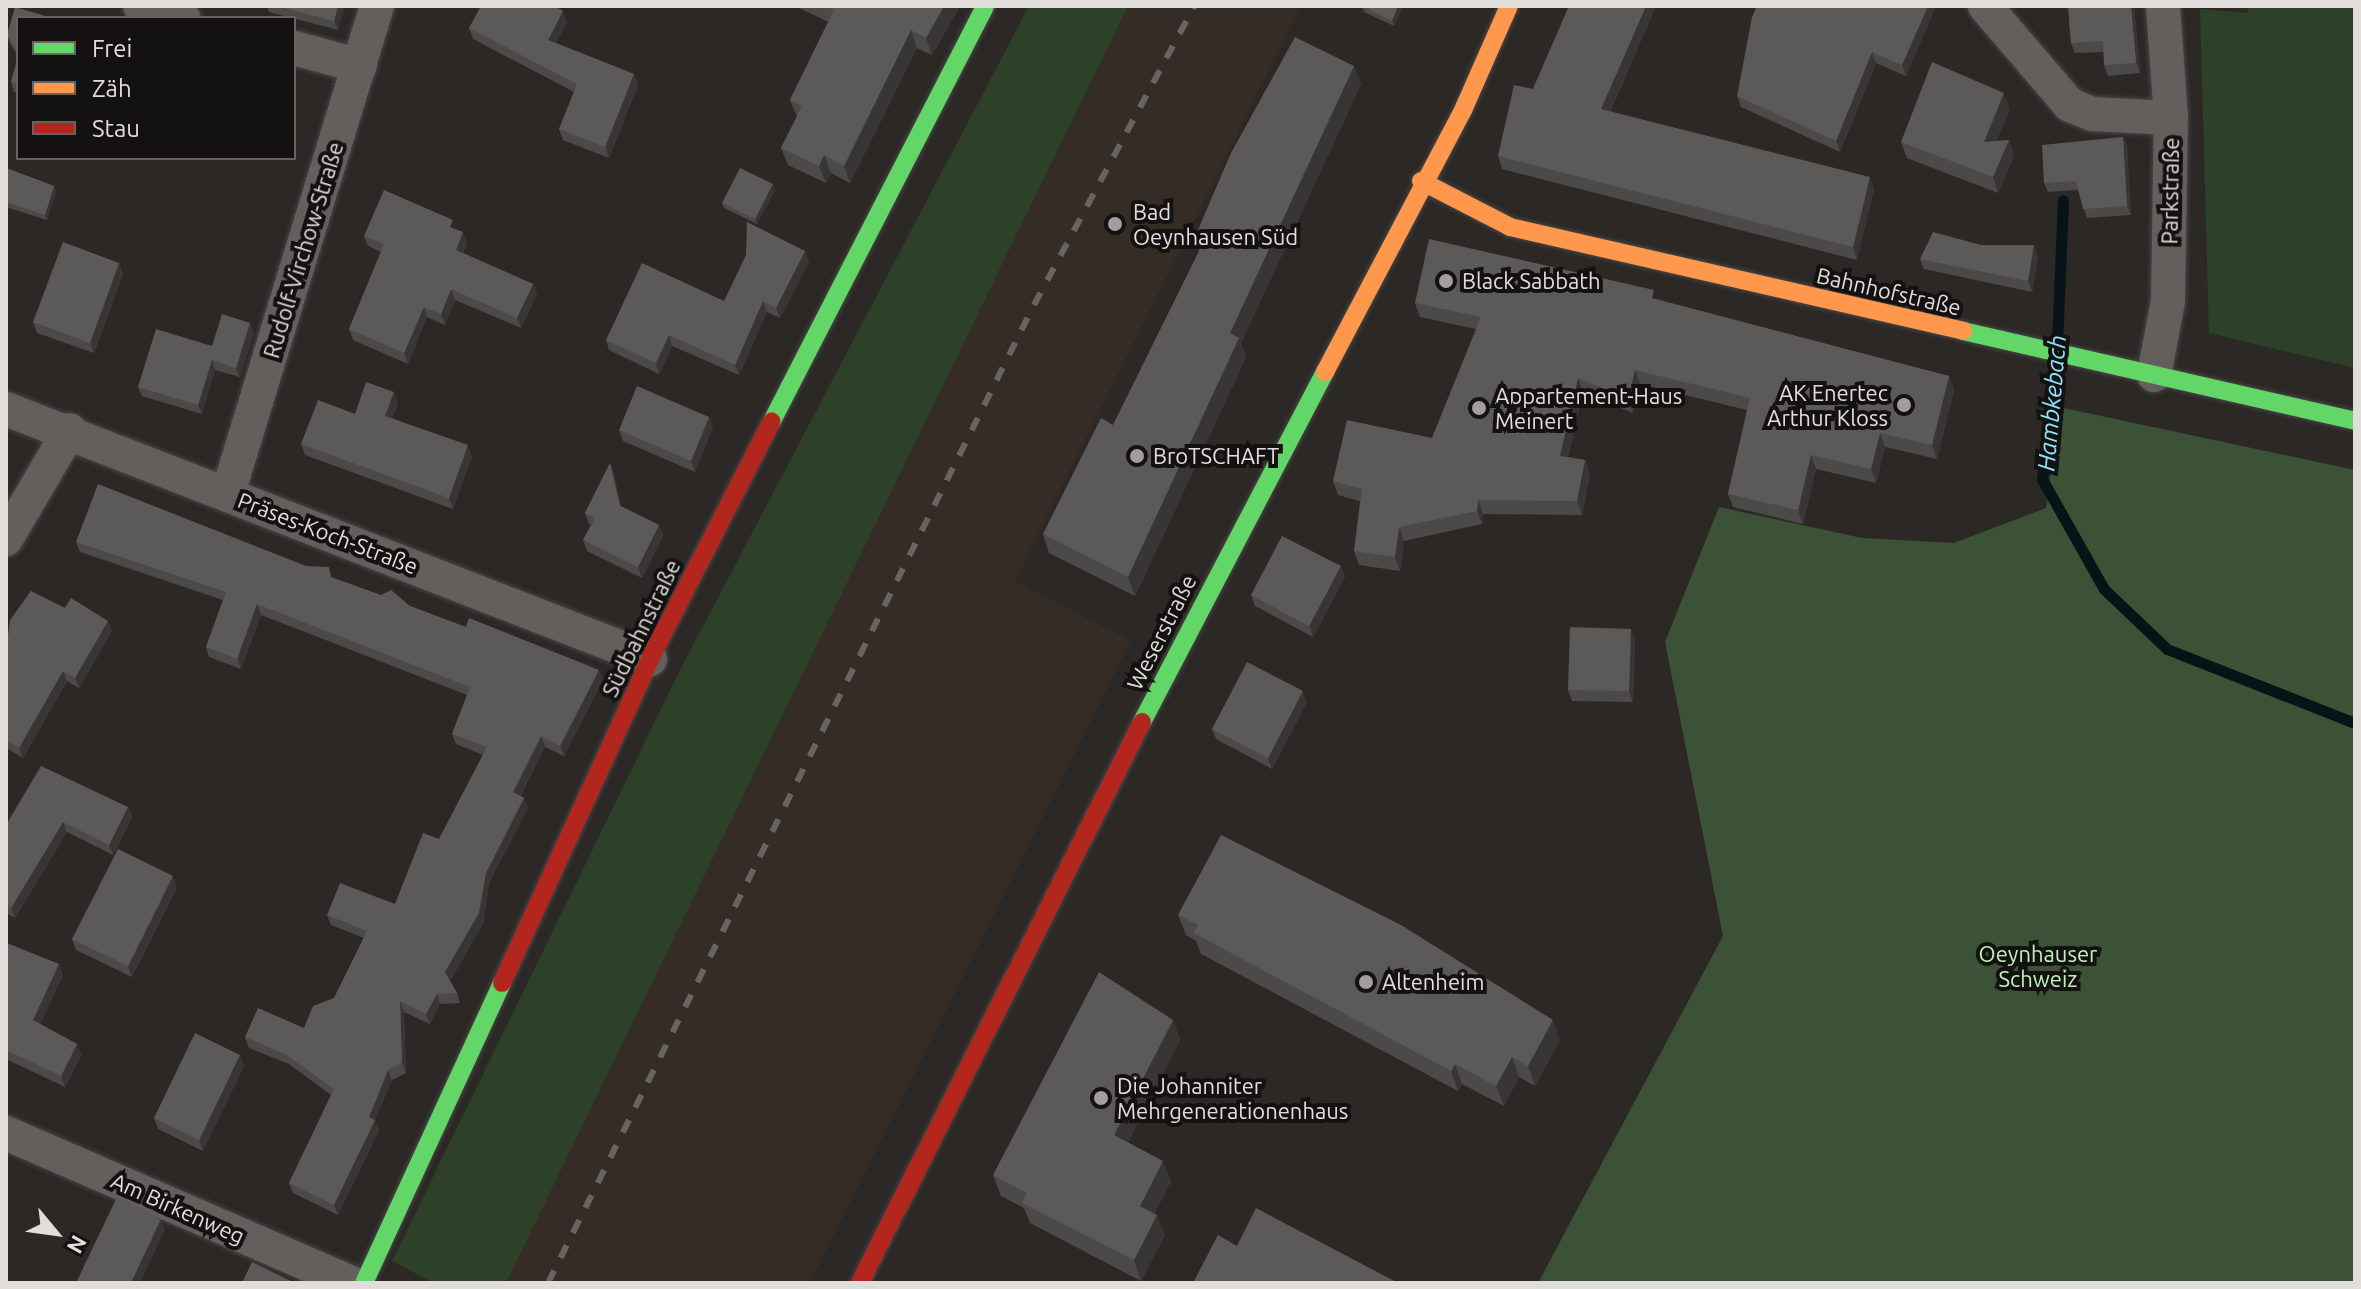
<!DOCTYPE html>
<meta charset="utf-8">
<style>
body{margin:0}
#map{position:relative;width:2361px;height:1289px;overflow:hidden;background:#2b2826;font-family:Ubuntu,sans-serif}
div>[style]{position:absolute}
.built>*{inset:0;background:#352c25}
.green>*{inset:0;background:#2c4128}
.forest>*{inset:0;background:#3b5236}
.stream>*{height:11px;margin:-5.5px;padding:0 5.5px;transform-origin:5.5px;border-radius:5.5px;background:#061317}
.roads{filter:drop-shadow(0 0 2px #484644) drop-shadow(0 0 2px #484644)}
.street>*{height:34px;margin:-17px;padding:0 17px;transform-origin:17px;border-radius:17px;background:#625f5d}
.fast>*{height:18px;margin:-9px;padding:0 9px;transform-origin:9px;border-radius:9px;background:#63d668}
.slow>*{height:18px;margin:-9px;padding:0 9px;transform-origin:9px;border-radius:9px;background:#ff974d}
.jam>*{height:18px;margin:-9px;padding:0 9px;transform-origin:9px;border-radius:9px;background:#b3261e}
.rail>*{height:6px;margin-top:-3px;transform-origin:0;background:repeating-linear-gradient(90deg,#676563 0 14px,transparent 0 28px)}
.wall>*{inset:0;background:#4c4a48}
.shaded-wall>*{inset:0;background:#383634}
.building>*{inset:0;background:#5c5a58}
.dots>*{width:22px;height:22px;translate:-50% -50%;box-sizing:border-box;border:4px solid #141210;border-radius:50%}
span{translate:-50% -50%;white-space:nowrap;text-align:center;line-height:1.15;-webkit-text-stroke:8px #141210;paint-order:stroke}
.street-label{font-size:22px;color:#e0dddb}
.poi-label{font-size:22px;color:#e0dddb}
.left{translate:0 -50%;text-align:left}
.right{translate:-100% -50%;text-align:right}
.park-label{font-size:22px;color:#c0f2b8}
.water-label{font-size:24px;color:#8be6ff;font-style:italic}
.frame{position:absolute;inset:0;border:8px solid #e0dddb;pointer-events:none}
.legend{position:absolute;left:16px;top:16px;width:280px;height:144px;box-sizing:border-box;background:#141210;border:2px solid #666361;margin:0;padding:10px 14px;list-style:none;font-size:24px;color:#e0dddb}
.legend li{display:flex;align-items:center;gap:16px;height:40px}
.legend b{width:40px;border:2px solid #666361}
.north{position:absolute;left:16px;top:1193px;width:80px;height:80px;-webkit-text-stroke:6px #141210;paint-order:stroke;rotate:119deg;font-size:22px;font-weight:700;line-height:32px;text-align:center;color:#e0dddb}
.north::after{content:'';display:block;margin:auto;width:28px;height:36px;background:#e0dddb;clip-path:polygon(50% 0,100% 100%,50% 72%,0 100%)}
</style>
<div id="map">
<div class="built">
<div style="clip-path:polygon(1128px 6px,1301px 6px,1015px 581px,1131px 641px,810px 1283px,506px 1283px)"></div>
</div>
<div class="green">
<div style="clip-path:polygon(1029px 6px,1128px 6px,506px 1283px,434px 1283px,392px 1261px,680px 670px)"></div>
<div style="clip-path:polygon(2249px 6px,2355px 6px,2355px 368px,2209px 333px,2200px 9px,2248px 13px)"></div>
</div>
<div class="forest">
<div style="clip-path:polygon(2059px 407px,2355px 470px,2355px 1283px,1538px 1283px,1723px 936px,1665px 642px,1719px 507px,1862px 538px,1954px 543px,2046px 508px)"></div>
</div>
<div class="stream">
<div style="left:2057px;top:343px;width:143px;rotate:-87.6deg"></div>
<div style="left:2055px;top:360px;width:120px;rotate:96.2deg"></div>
<div style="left:2042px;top:479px;width:126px;rotate:60.6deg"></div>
<div style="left:2104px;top:589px;width:87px;rotate:43.6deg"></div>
<div style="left:2167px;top:649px;width:202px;rotate:21.5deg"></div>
</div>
<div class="roads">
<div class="street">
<div style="left:140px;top:6px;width:45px;rotate:15.6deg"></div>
<div style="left:1985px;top:6px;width:130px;rotate:49.4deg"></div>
<div style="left:2070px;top:105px;width:24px;rotate:22deg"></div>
<div style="left:2092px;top:114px;width:79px;rotate:2.9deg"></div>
<div style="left:294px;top:48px;width:68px;rotate:15.3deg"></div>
<div style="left:2154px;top:375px;width:75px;rotate:-79.3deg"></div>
<div style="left:2168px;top:301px;width:183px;rotate:-89.1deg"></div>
<div style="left:2171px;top:118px;width:112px;rotate:-94.1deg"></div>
<div style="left:6px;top:409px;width:691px;rotate:21.22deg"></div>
<div style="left:228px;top:493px;width:509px;rotate:-72.99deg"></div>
<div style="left:6px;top:539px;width:126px;rotate:-59.6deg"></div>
<div style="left:6px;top:1133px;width:376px;rotate:23.5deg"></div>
</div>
<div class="fast">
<div style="left:1963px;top:331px;width:402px;rotate:12.9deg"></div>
<div style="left:772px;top:421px;width:466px;rotate:-62.8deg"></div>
<div style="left:1142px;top:722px;width:395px;rotate:-62.4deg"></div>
<div style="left:364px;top:1283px;width:330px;rotate:-65.3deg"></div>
</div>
<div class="slow">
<div style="left:1421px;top:181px;width:100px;rotate:27.3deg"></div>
<div style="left:1510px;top:227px;width:465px;rotate:12.9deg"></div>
<div style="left:1325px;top:372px;width:298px;rotate:-62.2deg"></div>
<div style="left:1464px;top:108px;width:111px;rotate:-66.2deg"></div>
</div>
<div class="jam">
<div style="left:502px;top:983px;width:356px;rotate:-65.4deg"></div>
<div style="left:650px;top:659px;width:267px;rotate:-62.9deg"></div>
<div style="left:860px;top:1283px;width:628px;rotate:-63.31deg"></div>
</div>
</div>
<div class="rail">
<div style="left:548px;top:1283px;width:1092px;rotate:-63.58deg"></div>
<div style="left:1034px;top:305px;width:339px;rotate:-61.8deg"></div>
</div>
<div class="wall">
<div style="clip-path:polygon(267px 6px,344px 6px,338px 30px,269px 12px)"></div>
<div style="clip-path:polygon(795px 6px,960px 6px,932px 55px,917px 48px,850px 183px,831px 173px,826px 183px,788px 165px,781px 148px,797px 117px,790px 100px,828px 22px)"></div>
<div style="clip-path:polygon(1362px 6px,1403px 6px,1394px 26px,1364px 12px)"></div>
<div style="clip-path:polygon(1569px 6px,1656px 6px,1610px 112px,1874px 189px,1857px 260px,1502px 169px,1498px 156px,1533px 89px)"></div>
<div style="clip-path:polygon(2068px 6px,2134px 6px,2140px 73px,2108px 76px,2104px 65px,2104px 52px,2075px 53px,2071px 43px)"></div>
<div style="clip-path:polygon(1935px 8px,1906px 76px,1876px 63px,1840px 152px,1741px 107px,1737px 96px)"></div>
<div style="clip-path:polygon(18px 18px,18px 56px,10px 44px,7px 35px)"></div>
<div style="clip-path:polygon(567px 22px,556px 43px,634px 74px,638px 85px,609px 158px,563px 140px,559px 129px,574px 92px,473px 39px,469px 28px)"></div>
<div style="clip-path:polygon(18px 57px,18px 93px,14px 92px,11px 82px)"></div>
<div style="clip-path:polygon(1354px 66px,1361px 84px,1241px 343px,1246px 357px,1135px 596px,1049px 553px,1043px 534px,1113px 425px,1199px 252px,1194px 239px)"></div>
<div style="clip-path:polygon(2010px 109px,1996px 141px,2009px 140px,2014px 156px,1998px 193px,1907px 158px,1901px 142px)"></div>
<div style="clip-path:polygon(2123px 137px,2127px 146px,2131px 215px,2087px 218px,2078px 190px,2048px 192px,2044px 183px)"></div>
<div style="clip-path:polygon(6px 168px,54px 186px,56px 191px,47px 220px,6px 207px)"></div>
<div style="clip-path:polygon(775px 190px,757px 224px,724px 208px,722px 203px)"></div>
<div style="clip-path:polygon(456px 229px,467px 243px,463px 253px,533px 284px,537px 294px,521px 328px,455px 300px,445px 325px,427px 317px,408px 364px,353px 340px,349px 329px,381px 252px,368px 246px,364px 236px)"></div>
<div style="clip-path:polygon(1981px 245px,2038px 256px,2032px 292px,1924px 269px,1920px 259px)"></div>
<div style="clip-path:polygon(805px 251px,809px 262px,780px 318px,767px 312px,739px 375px,672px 346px,659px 374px,609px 350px,606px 340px,724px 301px)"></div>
<div style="clip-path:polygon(119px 263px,123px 274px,94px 353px,37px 333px,33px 322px)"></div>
<div style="clip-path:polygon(1657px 300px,1949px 376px,1954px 390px,1937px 459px,1885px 447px,1876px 483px,1816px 469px,1803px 524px,1733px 507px,1728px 494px,1747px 410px,1640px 384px,1633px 413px,1583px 392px,1568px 457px,1585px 460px,1590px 474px,1582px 515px,1483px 514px,1482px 524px,1404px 541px,1400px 571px,1359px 565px,1354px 551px,1360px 501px,1338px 495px,1333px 481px,1432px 438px,1476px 329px,1420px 317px,1415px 303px)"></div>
<div style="clip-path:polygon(254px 332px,240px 377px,215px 370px,202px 414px,142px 396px,138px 387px,212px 346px)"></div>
<div style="clip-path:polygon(398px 403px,392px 418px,472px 456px,453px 509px,305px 455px,301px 444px,355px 414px)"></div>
<div style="clip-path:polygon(709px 417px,713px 427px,695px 472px,623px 441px,619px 430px)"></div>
<div style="clip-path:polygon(610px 463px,614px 474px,621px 506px,659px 525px,663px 536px,642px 578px,587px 551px,583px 540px,591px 525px,589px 524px,585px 513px)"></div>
<div style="clip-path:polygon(76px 542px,333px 578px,410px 606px,603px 680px,564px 756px,545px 747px,520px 796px,524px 798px,528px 808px,489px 883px,483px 924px,450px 981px,457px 993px,460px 1003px,440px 1004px,430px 1024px,404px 1012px,406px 1073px,392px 1080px,375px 1120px,379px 1130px,338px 1215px,293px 1193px,289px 1183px,331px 1095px,289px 1064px,249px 1048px,245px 1037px,304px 1028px,334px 998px,364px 938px,331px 925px,327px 915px,395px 904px,439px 839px,483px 755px,456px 744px,452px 734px,467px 695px,261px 615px,241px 669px,209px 657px,206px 647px,223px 600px,80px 552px)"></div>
<div style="clip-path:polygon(1345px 577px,1313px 637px,1255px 606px,1251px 595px)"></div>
<div style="clip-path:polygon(112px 631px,79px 688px,67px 681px,23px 758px,6px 748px,6px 650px)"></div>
<div style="clip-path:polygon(1635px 640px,1633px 702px,1572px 701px,1568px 690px)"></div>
<div style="clip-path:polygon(1307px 702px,1272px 769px,1216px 739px,1212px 729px)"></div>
<div style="clip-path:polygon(128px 807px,132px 817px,113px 855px,67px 832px,15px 918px,6px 913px,6px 825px)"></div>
<div style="clip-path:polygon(177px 887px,132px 977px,76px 950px,72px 939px)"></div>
<div style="clip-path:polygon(1178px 915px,1560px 1040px,1535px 1086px,1519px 1077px,1504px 1106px,1462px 1084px,1458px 1091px,1201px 954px,1196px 941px,1186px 935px)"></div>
<div style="clip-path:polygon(6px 945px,63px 975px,40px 1024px,77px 1044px,81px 1055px,65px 1087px,6px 1059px)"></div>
<div style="clip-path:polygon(1173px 1020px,1180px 1040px,1128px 1142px,1171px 1181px,1154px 1214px,1165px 1235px,1141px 1281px,1030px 1223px,1024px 1208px,1001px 1196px,993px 1175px)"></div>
<div style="clip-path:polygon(244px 1066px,203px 1151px,158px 1129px,154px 1118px)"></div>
</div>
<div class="shaded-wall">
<div style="clip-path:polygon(338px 6px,344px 6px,338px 30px,334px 21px)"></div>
<div style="clip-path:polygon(944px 6px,960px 6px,932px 55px,926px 38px)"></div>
<div style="clip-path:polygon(1398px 6px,1403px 6px,1394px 26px,1392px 21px)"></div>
<div style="clip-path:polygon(1646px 6px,1656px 6px,1605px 122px,1601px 109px)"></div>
<div style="clip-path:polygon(1928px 6px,1935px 6px,1935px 8px,1906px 76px,1902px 65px)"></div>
<div style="clip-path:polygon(2131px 6px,2134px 6px,2140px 73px,2136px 63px)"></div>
<div style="clip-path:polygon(563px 11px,567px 22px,552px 51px,548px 40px)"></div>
<div style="clip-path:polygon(911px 30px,917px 48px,850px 183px,844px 166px)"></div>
<div style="clip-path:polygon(1872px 52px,1876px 63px,1840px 152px,1836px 141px)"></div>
<div style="clip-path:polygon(1354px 66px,1361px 84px,1241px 343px,1246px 357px,1135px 596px,1128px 577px,1230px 333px)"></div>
<div style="clip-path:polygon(634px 74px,638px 85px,609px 158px,605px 147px)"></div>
<div style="clip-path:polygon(2004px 93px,2010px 109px,1989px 158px,1984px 142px)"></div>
<div style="clip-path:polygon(2123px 137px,2127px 146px,2131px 215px,2127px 206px)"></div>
<div style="clip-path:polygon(2009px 140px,2014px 156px,1998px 193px,1993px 177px)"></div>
<div style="clip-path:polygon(824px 155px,831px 173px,826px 183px,819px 166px)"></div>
<div style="clip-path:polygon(1870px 177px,1874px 189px,1857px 260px,1853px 247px)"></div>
<div style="clip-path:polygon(773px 184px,775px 190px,757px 224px,755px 219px)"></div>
<div style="clip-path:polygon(54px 186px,56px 191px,47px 220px,45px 215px)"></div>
<div style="clip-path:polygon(463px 232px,467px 243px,460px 260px,456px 250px)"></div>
<div style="clip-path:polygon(2034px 245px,2038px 256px,2032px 292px,2028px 281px)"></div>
<div style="clip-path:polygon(805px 251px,809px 262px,780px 318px,776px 308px)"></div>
<div style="clip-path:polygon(119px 263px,123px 274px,94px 353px,90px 343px)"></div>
<div style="clip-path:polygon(533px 284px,537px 294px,521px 328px,517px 318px)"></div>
<div style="clip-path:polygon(451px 289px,455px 300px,445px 325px,441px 314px)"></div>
<div style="clip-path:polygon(763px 301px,767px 312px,739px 375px,735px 365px)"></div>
<div style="clip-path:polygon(424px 307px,427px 317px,408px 364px,404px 353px)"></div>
<div style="clip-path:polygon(250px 323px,254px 332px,240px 377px,236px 368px)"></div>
<div style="clip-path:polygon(669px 335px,672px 346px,659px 374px,656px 363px)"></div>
<div style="clip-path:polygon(212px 360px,215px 370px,202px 414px,198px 405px)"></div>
<div style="clip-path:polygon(1635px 370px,1640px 384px,1633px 413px,1628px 399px)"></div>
<div style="clip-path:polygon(1949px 376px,1954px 390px,1937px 459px,1932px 445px)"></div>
<div style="clip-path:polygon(1578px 378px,1583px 392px,1565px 469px,1560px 456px)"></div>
<div style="clip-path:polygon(394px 392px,398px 403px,389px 427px,385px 416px)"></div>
<div style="clip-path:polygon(709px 417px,713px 427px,695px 472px,691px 461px)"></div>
<div style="clip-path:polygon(1880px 433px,1885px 447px,1876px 483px,1871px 469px)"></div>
<div style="clip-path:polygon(468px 445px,472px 456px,453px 509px,449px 498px)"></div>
<div style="clip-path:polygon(1811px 455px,1816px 469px,1803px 524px,1798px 510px)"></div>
<div style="clip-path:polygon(1585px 460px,1590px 474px,1582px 515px,1577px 501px)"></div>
<div style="clip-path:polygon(610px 463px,614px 474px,624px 516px,620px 506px)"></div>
<div style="clip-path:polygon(1478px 500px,1483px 514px,1482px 524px,1477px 511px)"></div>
<div style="clip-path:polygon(659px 525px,663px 536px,642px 578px,638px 567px)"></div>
<div style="clip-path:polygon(1399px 527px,1404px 541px,1400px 571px,1395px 557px)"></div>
<div style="clip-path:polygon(1341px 566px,1345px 577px,1313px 637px,1309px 626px)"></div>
<div style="clip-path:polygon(257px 604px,261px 615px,241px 669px,237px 659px)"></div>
<div style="clip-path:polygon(108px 621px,112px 631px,79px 688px,75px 678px)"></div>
<div style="clip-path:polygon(1631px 629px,1635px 640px,1633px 702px,1629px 691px)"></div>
<div style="clip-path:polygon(599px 670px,603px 680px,564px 756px,560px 746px)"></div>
<div style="clip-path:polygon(63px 671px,67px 681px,23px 758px,19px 748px)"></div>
<div style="clip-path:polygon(1303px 691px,1307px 702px,1272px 769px,1268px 758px)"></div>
<div style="clip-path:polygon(541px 736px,545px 747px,516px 802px,513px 792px)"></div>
<div style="clip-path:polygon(524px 798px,528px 808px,489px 883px,483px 924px,449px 983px,445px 972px,486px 873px)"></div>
<div style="clip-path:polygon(128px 807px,132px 817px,113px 855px,109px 845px)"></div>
<div style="clip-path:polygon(63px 822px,67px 832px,15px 918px,11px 908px)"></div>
<div style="clip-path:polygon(173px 876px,177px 887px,132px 977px,128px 966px)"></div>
<div style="clip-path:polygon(59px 964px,63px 975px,37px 1030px,33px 1020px)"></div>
<div style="clip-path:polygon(437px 994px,440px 1004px,430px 1024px,426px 1014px)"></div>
<div style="clip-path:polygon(400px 1001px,404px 1012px,406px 1073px,402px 1062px)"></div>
<div style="clip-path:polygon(1173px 1020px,1180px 1040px,1121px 1155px,1114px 1135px)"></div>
<div style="clip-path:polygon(1553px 1020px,1560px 1040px,1535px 1086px,1528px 1066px)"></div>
<div style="clip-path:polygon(77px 1044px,81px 1055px,65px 1087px,61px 1076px)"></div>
<div style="clip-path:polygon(240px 1055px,244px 1066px,203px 1151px,199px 1140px)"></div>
<div style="clip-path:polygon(1512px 1057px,1519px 1077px,1504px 1106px,1496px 1086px)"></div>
<div style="clip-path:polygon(1455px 1064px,1462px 1084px,1458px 1091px,1451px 1071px)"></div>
<div style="clip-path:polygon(388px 1070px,392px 1080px,375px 1120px,379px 1130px,338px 1215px,334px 1205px)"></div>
<div style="clip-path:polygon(1163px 1161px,1171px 1181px,1148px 1227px,1140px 1206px)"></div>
<div style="clip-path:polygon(1157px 1215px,1165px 1235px,1141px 1281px,1134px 1260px)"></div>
<div style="clip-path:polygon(161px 1219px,165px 1230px,140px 1283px,131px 1283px)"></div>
</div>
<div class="building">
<div style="clip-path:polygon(276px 6px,338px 6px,334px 21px)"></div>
<div style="clip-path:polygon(481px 6px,555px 6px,563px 11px,548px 40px,634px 74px,605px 147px,559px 129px,577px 84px,469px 28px)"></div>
<div style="clip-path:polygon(825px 6px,944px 6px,926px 38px,911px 30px,844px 166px,824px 155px,819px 166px,781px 148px,802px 106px,790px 100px,834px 10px)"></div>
<div style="clip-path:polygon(1362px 6px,1398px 6px,1392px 21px)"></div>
<div style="clip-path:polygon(1569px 6px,1646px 6px,1601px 109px,1870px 177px,1853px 247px,1498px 156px,1514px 85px,1533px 89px)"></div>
<div style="clip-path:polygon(1757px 6px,1928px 6px,1902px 65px,1872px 52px,1836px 141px,1737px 96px,1752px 17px)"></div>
<div style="clip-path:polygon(2068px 6px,2131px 6px,2136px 63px,2104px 65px,2103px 41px,2071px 43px)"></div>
<div style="clip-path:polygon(15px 7px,52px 18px,18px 18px,18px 52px,7px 35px)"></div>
<div style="clip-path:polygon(1295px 37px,1354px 66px,1230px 333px,1239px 338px,1128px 577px,1043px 534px,1101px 418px,1113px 425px,1203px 243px,1194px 239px,1231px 153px)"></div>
<div style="clip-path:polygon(18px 57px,18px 84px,11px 82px)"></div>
<div style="clip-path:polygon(1932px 62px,2004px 93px,1984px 142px,2009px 140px,1993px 177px,1901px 142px)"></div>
<div style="clip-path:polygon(2123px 137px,2127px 206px,2083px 209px,2076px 181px,2044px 183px,2042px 145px)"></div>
<div style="clip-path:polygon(6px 168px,54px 186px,45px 215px,6px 202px)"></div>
<div style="clip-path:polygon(740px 168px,773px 184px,755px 219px,722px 203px)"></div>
<div style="clip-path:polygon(384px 190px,453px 220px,450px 227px,463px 232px,456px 250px,533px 284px,517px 318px,451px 289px,441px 314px,424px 307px,404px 353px,349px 329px,384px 244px,364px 236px)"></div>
<div style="clip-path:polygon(747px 222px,805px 251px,776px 308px,763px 301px,735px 365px,669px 335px,656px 363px,606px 340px,642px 263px,724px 301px,746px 255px)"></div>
<div style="clip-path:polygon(1933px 232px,1981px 245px,2034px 245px,2028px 281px,1920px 259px)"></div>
<div style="clip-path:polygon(1429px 239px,1654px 290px,1652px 298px,1949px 376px,1932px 445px,1880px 433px,1871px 469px,1811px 455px,1798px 510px,1728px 494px,1750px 398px,1635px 370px,1628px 399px,1578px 378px,1560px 456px,1585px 460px,1577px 501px,1478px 500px,1477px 511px,1399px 527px,1395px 557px,1354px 551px,1362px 489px,1333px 481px,1347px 420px,1432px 438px,1481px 317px,1415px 303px)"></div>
<div style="clip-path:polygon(63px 242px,119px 263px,90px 343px,33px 322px)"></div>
<div style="clip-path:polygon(222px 314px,250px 323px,236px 368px,212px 360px,198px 405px,138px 387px,156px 329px,212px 346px)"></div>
<div style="clip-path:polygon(366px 382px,394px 392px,385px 416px,468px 445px,449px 498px,301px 444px,318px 400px,355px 414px)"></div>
<div style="clip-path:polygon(637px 386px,709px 417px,691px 461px,619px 430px)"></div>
<div style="clip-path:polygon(610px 463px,620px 506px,659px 525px,638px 567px,583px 540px,595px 518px,585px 513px)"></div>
<div style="clip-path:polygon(98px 484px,306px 566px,329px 567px,331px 577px,381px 595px,391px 590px,410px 606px,466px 627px,469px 618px,599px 670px,560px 746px,541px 736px,513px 792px,524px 798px,486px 873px,479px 913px,445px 972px,457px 993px,437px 994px,426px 1014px,400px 1001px,402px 1062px,388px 1070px,369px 1117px,375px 1120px,334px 1205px,289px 1183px,334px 1089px,285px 1054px,245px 1037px,258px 1008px,304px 1028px,313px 1006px,334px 998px,367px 931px,327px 915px,340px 883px,395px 904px,423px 833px,439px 839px,487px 747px,452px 734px,470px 687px,257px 604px,237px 659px,206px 647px,226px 592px,76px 542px)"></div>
<div style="clip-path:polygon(1282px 536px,1341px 566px,1309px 626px,1251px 595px)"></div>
<div style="clip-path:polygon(31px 591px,65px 608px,71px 598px,108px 621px,75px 678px,63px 671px,19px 748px,6px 740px,6px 650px,10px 620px)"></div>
<div style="clip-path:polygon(1570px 627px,1631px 629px,1629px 691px,1568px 690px)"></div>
<div style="clip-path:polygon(1247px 662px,1303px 691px,1268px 758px,1212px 729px)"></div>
<div style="clip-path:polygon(41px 766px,128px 807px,109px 845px,63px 822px,11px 908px,6px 905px,6px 825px)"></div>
<div style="clip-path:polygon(1221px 835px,1401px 925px,1553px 1020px,1528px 1066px,1512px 1057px,1496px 1086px,1455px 1064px,1451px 1071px,1194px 933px,1198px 925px,1178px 915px)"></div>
<div style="clip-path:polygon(118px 849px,173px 876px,128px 966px,72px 939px)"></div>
<div style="clip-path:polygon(7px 943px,59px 964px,33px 1020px,77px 1044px,61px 1076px,6px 1050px,6px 945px)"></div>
<div style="clip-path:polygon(1099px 972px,1173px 1020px,1114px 1135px,1163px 1161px,1140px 1206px,1157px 1215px,1134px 1260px,1022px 1203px,1027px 1193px,993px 1175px)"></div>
<div style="clip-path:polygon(195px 1033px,240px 1055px,199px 1140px,154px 1118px)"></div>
<div style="clip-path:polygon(117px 1197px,161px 1219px,131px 1283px,76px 1283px)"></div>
<div style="clip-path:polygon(1256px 1208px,1398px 1283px,1193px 1283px,1218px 1235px,1237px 1246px)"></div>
<div style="clip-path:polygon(252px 1262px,295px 1283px,242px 1283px)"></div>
</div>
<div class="dots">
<div style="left:1115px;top:224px;background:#a19e9c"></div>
<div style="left:1446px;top:281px;background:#a19e9c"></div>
<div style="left:1904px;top:405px;background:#a19e9c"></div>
<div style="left:1479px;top:408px;background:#a19e9c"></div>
<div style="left:1137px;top:456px;background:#a19e9c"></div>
<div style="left:1366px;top:982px;background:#a19e9c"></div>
<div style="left:1101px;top:1098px;background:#a19e9c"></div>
</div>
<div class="street-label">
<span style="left:2170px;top:191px;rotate:-89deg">Parkstraße</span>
<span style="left:303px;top:250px;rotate:-73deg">Rudolf-Virchow-Straße</span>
<span style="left:1889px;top:291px;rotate:13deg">Bahnhofstraße</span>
<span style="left:328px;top:533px;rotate:21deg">Präses-Koch-Straße</span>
<span style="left:641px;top:628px;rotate:-64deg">Südbahnstraße</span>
<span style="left:1161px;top:632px;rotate:-63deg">Weserstraße</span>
<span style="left:178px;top:1208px;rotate:24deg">Am Birkenweg</span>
</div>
<div class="poi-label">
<span class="left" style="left:1133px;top:224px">Bad<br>Oeynhausen Süd</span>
<span class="left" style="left:1462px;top:281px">Black Sabbath</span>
<span class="right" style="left:1888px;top:405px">AK Enertec<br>Arthur Kloss</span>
<span class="left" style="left:1495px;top:408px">Appartement-Haus<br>Meinert</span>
<span class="left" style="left:1153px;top:456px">BroTSCHAFT</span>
<span class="left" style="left:1382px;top:982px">Altenheim</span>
<span class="left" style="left:1117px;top:1098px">Die Johanniter<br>Mehrgenerationenhaus</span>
</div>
<div class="park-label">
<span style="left:2038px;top:966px">Oeynhauser<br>Schweiz</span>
</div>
<div class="water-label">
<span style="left:2052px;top:403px;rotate:-85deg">Hambkebach</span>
</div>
<div class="frame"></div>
<ul class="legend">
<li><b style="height:10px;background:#63d668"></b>Frei</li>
<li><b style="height:10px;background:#ff974d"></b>Zäh</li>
<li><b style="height:10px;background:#b3261e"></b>Stau</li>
</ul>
<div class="north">N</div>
</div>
